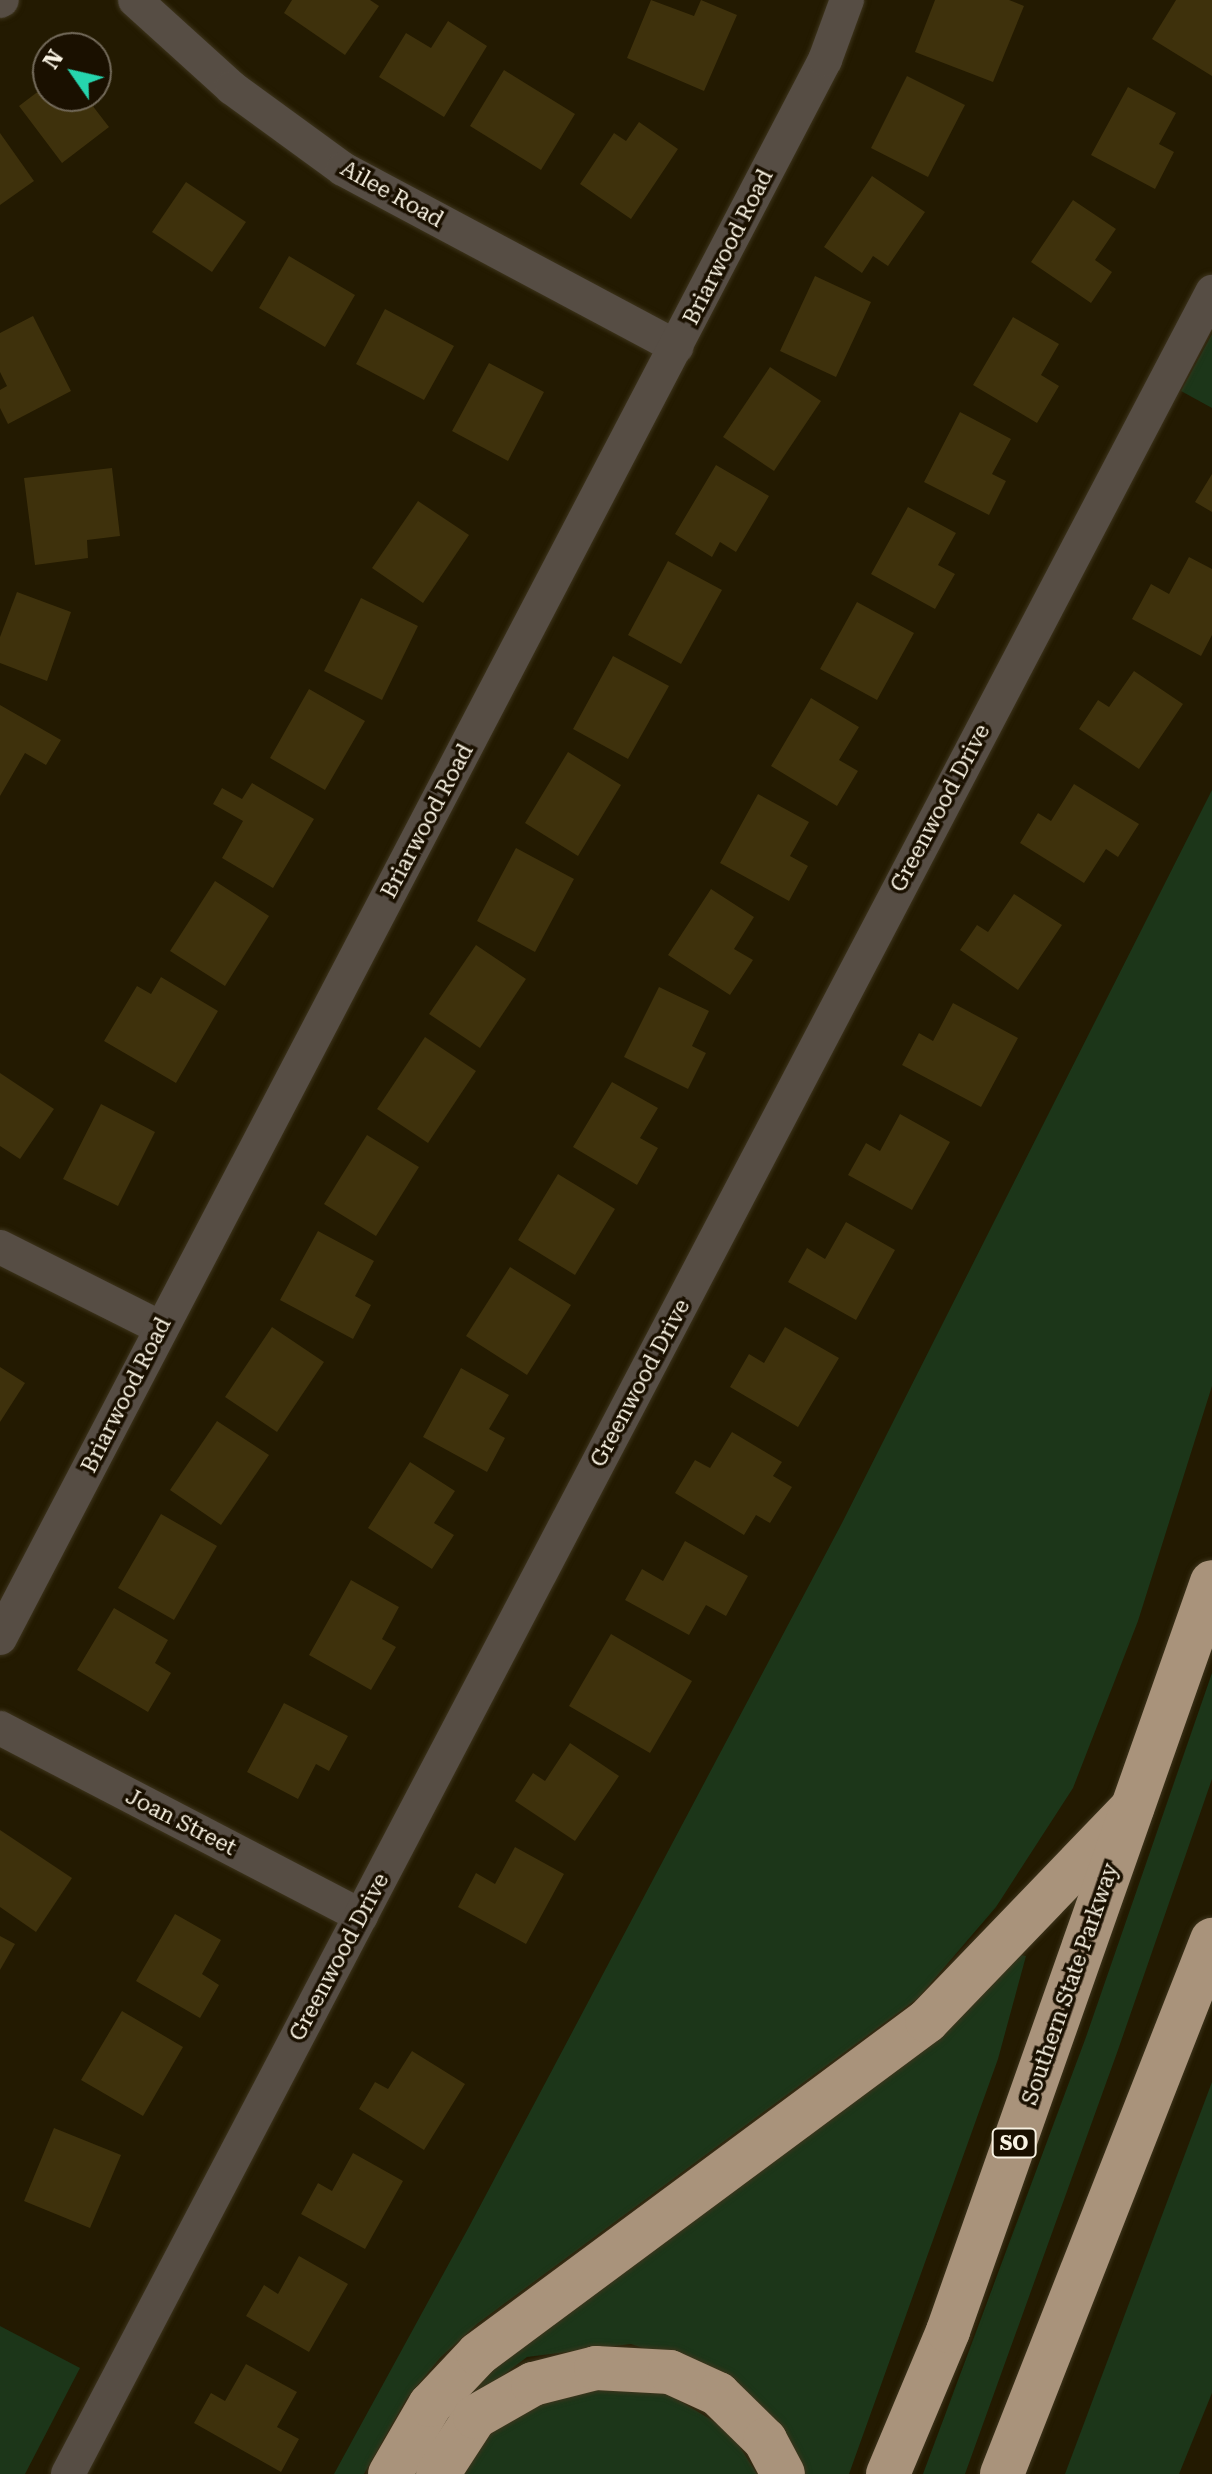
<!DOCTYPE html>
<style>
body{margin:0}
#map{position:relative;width:1212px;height:2474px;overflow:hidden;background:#231a01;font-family:"Roboto Serif",serif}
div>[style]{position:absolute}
.green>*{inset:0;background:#1c3619}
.building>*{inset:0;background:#3e310c}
.roads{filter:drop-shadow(0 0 2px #3d341c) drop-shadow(0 0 2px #3d341c)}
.street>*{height:34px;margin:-17px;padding:0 17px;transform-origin:17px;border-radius:17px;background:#564d44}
.highway>*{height:44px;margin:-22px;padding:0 22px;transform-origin:22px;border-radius:22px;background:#a9937b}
span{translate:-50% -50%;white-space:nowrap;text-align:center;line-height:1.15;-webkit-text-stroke:7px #1a1000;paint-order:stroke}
.shield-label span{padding:2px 6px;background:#1a1000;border:2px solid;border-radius:6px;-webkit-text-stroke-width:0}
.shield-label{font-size:20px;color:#f8f2e2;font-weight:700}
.street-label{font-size:22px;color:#f8f2e2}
.north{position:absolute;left:32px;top:32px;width:80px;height:80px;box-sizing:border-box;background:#1a1000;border:2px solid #736a5a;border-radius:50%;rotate:304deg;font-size:22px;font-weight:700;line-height:32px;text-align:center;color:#f8f2e2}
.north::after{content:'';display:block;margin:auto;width:28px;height:36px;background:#26d5ae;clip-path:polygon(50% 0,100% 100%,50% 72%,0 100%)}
</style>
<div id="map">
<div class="green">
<div style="clip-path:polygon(1212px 334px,1212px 408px,1181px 391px)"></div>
<div style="clip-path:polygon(1212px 790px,1212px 1386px,1138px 1621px,1073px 1788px,996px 1907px,918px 1998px,477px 2324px,440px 2358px,407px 2398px,364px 2474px,334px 2474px,470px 2225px,842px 1523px)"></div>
<div style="clip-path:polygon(1212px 1673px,1212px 1779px,1118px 2050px,965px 2474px,923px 2474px,1086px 2037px)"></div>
<div style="clip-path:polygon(1014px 1954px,1026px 1956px,998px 2059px,849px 2474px,800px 2474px,723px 2376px,631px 2344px,527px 2357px,454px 2413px,447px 2408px,518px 2342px)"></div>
<div style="clip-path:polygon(1212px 2082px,1212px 2393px,1179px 2474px,1065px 2474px)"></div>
<div style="clip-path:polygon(0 2326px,80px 2368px,25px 2474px,0 2474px)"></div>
<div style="clip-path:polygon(568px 2385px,665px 2392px,730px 2431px,757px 2474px,454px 2474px,491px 2424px)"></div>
</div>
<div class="building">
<div style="clip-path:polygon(292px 0,370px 0,379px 6px,345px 55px,284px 13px)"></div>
<div style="clip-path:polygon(651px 0,694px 16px,701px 0,737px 15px,704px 91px,627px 58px)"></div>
<div style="clip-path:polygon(935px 0,1009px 0,1024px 6px,993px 82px,915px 52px)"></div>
<div style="clip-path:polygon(1176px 0,1212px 0,1212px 76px,1152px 39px)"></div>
<div style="clip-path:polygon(448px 21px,487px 46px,444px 117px,379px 77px,406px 33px,431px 48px)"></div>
<div style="clip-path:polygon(504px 70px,575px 114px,541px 170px,470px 126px)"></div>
<div style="clip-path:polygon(907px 76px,965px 105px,928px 177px,871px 148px)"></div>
<div style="clip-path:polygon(48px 84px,48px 96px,85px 96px,109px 127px,62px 163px,19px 106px)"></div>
<div style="clip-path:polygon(1128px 87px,1176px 113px,1159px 144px,1174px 152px,1155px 189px,1091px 155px)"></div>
<div style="clip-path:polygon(639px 122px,678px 149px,631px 219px,580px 184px,614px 133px,626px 141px)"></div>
<div style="clip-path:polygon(0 133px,34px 181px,0 205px)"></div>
<div style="clip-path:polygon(872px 176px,925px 212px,888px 266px,873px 256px,862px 273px,824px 247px)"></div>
<div style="clip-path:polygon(186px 182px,246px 222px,212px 272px,152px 232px)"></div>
<div style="clip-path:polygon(1073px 200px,1116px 229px,1095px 260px,1112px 272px,1091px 303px,1031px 262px)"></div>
<div style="clip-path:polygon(289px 256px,355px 295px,325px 347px,259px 308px)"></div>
<div style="clip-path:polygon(815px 276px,871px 302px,836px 377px,780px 351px)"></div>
<div style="clip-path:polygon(385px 309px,454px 346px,424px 400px,356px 364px)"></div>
<div style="clip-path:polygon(33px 316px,71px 391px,8px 424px,0 408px,0 390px,7px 386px,0 372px,0 333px)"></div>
<div style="clip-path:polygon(1013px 317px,1059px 344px,1041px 375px,1059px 386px,1037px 423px,973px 385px)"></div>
<div style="clip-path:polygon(489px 363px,544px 392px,508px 461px,452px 431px)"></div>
<div style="clip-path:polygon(770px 367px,821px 401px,774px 471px,723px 437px)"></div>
<div style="clip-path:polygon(960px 412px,1011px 439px,992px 474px,1006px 481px,989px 515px,924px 482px)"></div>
<div style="clip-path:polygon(716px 465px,769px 496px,736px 552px,720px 542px,712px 557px,675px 534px)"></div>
<div style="clip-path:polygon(112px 468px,120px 536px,87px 540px,88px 558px,35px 565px,24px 478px)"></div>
<div style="clip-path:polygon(1212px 474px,1212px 512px,1195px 502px)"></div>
<div style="clip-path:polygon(418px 501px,469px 535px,423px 603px,372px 568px)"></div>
<div style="clip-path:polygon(908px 507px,956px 533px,938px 565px,955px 574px,935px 609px,871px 574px)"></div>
<div style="clip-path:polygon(1189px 557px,1212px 569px,1212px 635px,1201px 656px,1132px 619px,1151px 584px,1169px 594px)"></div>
<div style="clip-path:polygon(668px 561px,722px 590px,681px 664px,628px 635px)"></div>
<div style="clip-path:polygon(17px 592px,71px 612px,47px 681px,0 663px,0 637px)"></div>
<div style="clip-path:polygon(361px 598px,418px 626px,382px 700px,324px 671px)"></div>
<div style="clip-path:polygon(857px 602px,914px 633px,877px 700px,820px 669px)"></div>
<div style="clip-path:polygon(613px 656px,669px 686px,628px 759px,573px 729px)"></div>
<div style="clip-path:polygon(1134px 671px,1183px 704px,1139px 769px,1079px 729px,1098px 700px,1109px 707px)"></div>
<div style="clip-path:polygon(309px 689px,365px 721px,325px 790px,270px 758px)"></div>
<div style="clip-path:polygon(811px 698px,859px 727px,839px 760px,858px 771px,837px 806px,771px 766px)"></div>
<div style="clip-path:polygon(0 705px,61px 740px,46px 765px,25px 753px,0 796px)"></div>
<div style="clip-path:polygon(568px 752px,621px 785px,578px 856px,525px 823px)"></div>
<div style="clip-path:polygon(252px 783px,314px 819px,273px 888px,222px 858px,243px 821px,213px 804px,222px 788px,242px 799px)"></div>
<div style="clip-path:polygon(1074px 784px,1139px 824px,1118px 857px,1106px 849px,1084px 883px,1020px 843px,1038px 813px,1051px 821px)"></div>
<div style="clip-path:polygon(758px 794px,809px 822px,790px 856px,808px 866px,789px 901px,720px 863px)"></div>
<div style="clip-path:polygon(516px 848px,574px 879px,535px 952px,477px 921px)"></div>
<div style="clip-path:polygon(215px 881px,269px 916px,225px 986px,170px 951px)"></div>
<div style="clip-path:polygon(711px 889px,754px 917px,734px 949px,753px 960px,730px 995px,668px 955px)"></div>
<div style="clip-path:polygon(1014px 894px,1062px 925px,1018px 990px,960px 950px,977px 925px,988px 932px)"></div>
<div style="clip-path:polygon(476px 945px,526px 979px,480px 1048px,429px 1014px)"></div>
<div style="clip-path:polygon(161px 977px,218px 1011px,176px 1083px,104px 1041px,137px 986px,151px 994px)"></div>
<div style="clip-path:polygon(659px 987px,709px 1011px,692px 1046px,706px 1053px,688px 1089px,624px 1057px)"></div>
<div style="clip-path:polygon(953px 1003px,1018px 1038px,981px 1107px,902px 1065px,919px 1033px,933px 1041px)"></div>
<div style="clip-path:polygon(425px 1037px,476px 1071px,428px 1143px,377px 1109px)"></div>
<div style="clip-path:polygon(0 1073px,54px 1109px,20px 1159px,0 1146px)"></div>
<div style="clip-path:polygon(612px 1082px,658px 1108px,640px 1138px,658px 1148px,637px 1185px,573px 1147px)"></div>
<div style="clip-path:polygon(101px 1104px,155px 1132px,118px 1206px,63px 1179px)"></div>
<div style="clip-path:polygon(900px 1114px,950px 1142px,912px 1210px,848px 1175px,866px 1143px,880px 1151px)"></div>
<div style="clip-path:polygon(367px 1135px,419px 1167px,376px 1236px,324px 1204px)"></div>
<div style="clip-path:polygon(558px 1174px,615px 1209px,575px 1275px,518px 1240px)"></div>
<div style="clip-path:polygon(846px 1222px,895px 1250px,856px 1320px,788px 1282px,807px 1248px,825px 1259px)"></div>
<div style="clip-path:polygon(318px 1231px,374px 1261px,355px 1296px,371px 1305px,353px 1339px,280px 1300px)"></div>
<div style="clip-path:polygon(510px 1267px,571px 1305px,527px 1375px,466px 1336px)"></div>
<div style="clip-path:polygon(272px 1327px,324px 1362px,277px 1432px,225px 1397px)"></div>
<div style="clip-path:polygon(785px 1327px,839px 1358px,798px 1427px,730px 1387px,749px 1354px,764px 1363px)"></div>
<div style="clip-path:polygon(0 1367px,25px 1383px,0 1422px)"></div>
<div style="clip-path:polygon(461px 1368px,509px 1395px,489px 1429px,505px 1438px,487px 1472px,423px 1437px)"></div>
<div style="clip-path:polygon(217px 1421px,269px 1455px,221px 1525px,170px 1490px)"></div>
<div style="clip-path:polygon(732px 1432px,782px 1462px,773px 1476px,792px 1487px,770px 1523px,756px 1515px,744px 1535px,675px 1493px,695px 1460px,710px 1468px)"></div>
<div style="clip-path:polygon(410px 1462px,455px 1491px,434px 1523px,454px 1535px,432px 1569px,368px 1528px)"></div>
<div style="clip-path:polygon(161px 1514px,217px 1546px,174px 1620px,118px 1588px)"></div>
<div style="clip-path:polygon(685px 1541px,748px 1576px,726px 1616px,706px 1605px,689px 1635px,625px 1600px,642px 1569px,663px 1581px)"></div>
<div style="clip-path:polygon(351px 1580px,399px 1607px,382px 1639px,396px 1647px,371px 1690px,309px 1655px)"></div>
<div style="clip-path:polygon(114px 1608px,168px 1640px,155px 1663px,171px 1673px,148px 1712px,77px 1670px)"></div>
<div style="clip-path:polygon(611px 1634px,692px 1681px,650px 1753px,569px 1706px)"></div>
<div style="clip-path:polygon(284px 1703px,348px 1736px,329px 1771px,316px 1764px,298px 1799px,247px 1772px)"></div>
<div style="clip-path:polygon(570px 1743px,619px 1776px,575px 1841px,515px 1801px,533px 1773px,545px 1781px)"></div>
<div style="clip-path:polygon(0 1830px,72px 1878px,36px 1932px,0 1907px)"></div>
<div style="clip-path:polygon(515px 1847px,564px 1874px,526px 1944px,458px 1907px,476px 1873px,495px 1884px)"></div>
<div style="clip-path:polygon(175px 1914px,221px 1940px,202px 1974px,219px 1985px,200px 2018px,136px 1981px)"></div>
<div style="clip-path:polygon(0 1936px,15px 1944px,0 1970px)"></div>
<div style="clip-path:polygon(122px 2011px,183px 2047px,143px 2116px,81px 2080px)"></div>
<div style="clip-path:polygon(412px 2051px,465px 2084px,424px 2150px,359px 2109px,375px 2082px,388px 2089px)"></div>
<div style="clip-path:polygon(54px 2128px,121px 2155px,90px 2228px,24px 2201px)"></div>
<div style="clip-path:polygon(353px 2153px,403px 2181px,365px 2249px,301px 2214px,318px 2183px,332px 2191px)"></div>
<div style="clip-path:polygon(299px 2256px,348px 2284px,309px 2352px,246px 2316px,264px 2285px,278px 2294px)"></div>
<div style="clip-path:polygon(246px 2364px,297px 2392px,277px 2427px,299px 2439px,281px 2472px,194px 2423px,211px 2393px,225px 2401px)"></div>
</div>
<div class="roads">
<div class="street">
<div style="left:135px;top:0;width:131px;rotate:42.2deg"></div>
<div style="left:232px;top:88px;width:137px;rotate:36.1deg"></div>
<div style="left:343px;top:169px;width:378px;rotate:28.1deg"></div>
<div style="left:0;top:1px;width:2px;rotate:-27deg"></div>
<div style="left:0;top:1247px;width:180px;rotate:26.7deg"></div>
<div style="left:0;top:1638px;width:1781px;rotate:-62.4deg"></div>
<div style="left:825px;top:60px;width:64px;rotate:-69.9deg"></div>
<div style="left:0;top:1728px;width:407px;rotate:27.5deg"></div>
<div style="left:68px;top:2474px;width:2464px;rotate:-62.33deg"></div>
</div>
<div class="highway">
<div style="left:390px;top:2474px;width:80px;rotate:-59.9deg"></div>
<div style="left:430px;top:2405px;width:70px;rotate:-46.7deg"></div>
<div style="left:478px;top:2354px;width:559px;rotate:-36.56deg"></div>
<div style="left:927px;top:2021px;width:296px;rotate:-46.1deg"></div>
<div style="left:438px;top:2474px;width:68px;rotate:-57deg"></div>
<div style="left:475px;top:2417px;width:67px;rotate:-29.6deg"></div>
<div style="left:533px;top:2384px;width:65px;rotate:-14.3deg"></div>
<div style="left:596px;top:2368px;width:74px;rotate:3.1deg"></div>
<div style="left:670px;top:2372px;width:53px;rotate:24.6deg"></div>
<div style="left:718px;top:2394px;width:66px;rotate:44.4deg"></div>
<div style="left:765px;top:2440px;width:38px;rotate:62deg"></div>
<div style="left:888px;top:2474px;width:155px;rotate:-67.2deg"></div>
<div style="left:948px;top:2331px;width:794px;rotate:-70.58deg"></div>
<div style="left:1002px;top:2474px;width:574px;rotate:-68.53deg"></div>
</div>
</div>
<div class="shield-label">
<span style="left:1014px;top:2143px">SO</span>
</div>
<div class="street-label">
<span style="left:392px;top:194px;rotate:29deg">Ailee Road</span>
<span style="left:728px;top:247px;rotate:-63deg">Briarwood Road</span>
<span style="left:940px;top:808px;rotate:-62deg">Greenwood Drive</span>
<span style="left:427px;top:821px;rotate:-62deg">Briarwood Road</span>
<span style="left:640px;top:1383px;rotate:-62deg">Greenwood Drive</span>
<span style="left:126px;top:1395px;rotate:-63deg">Briarwood Road</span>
<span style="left:181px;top:1822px;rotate:27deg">Joan Street</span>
<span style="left:339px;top:1957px;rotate:-62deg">Greenwood Drive</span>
<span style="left:1070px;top:1984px;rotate:-71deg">Southern State Parkway</span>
</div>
<div class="north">N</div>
</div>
